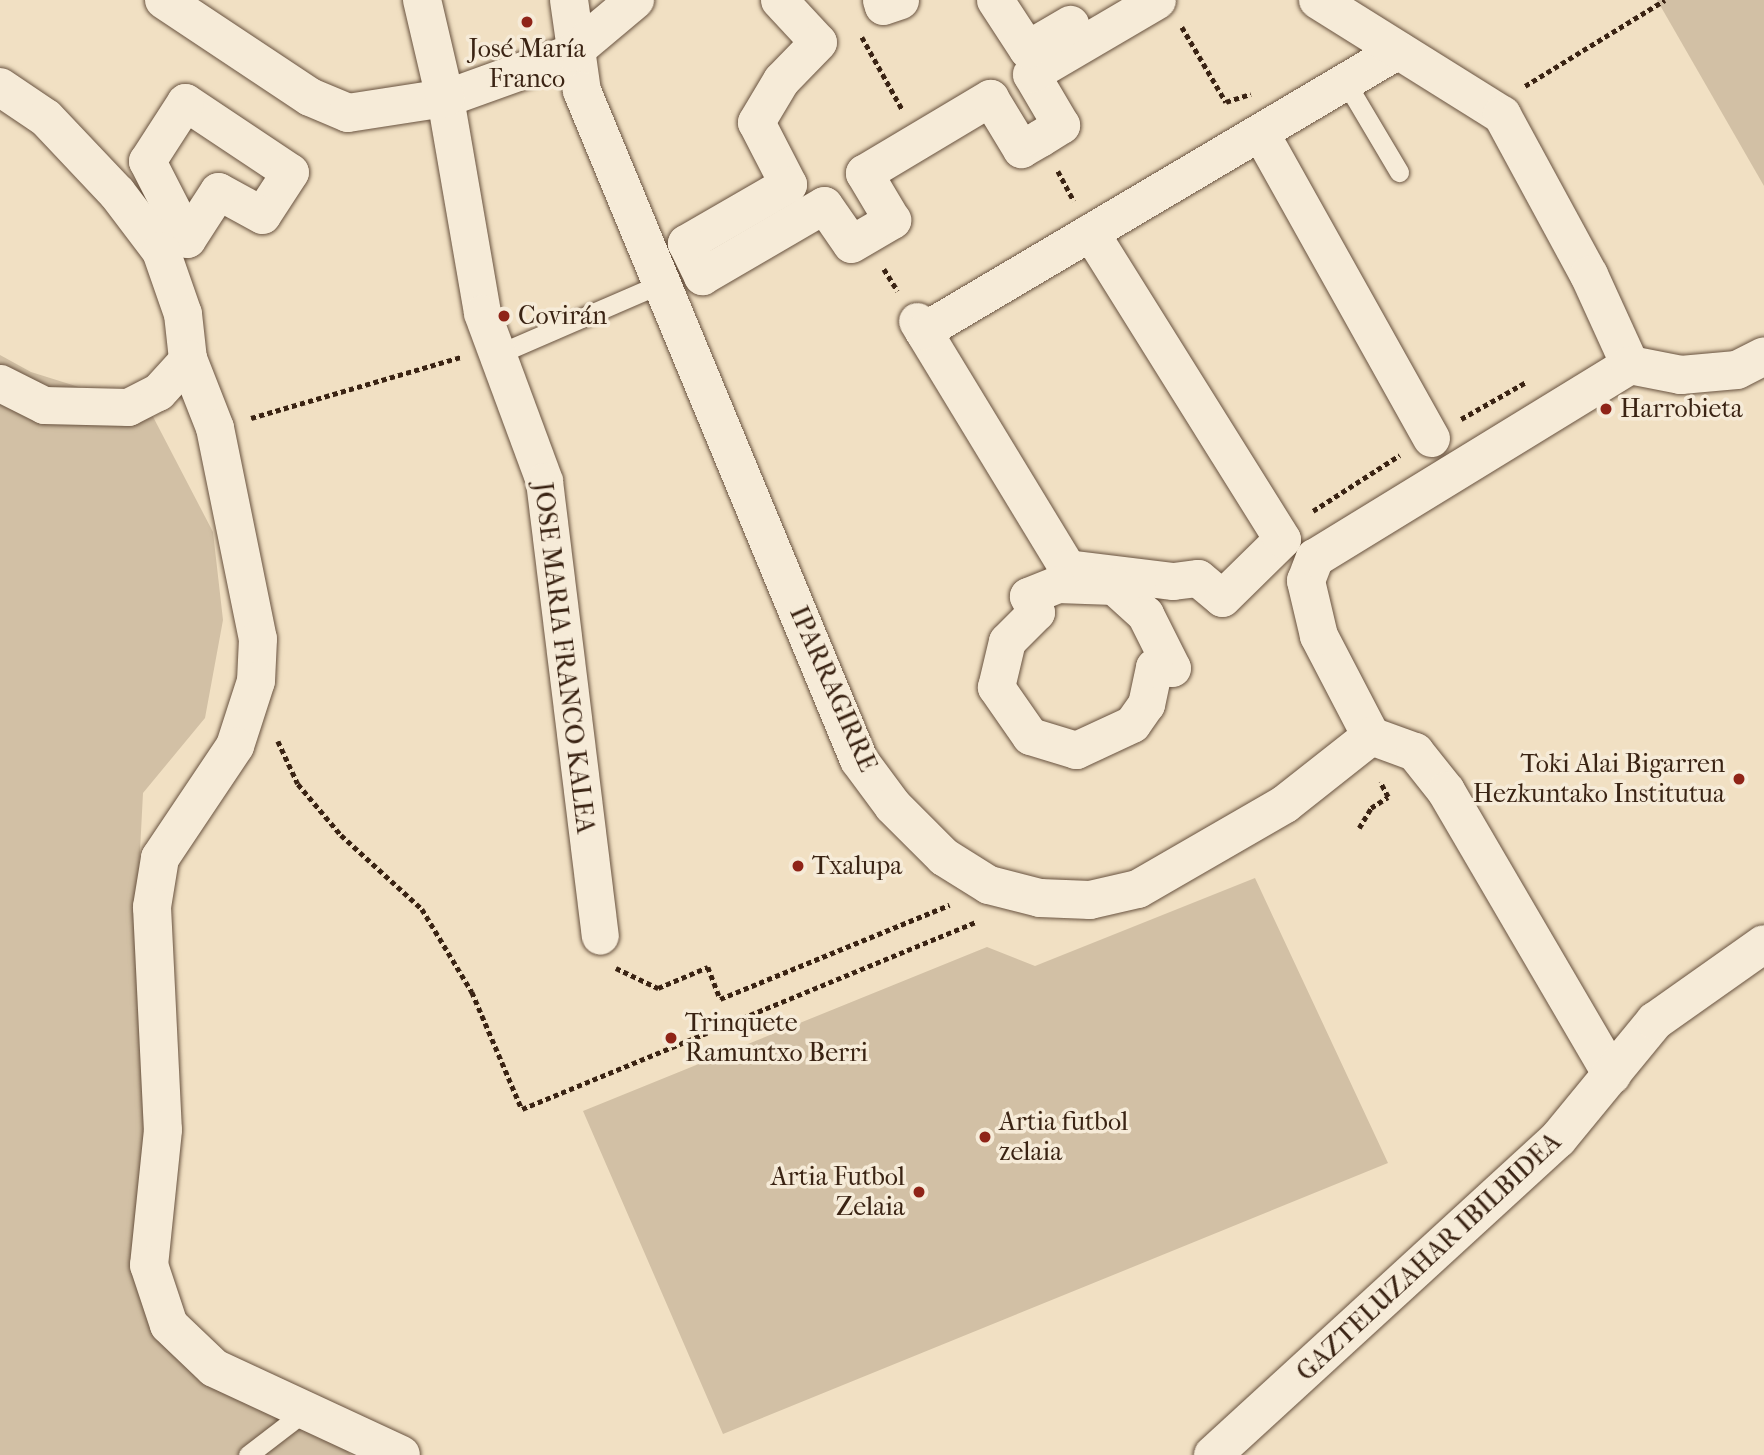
<!DOCTYPE html>
<meta charset="utf-8">
<style>
body{margin:0}
#map{position:relative;width:1764px;height:1455px;overflow:hidden;background:#f1e0c3;font-family:"IM FELL French Canon",serif}
div>[style]{position:absolute}
.green>*{inset:0;background:#d2c0a5}
.path>*{height:4.5px;margin-top:-2.25px;transform-origin:0;background:repeating-linear-gradient(90deg,#3a2313 0 5px,transparent 0 8.5px)}
.roads{filter:drop-shadow(0 0 2px #68523f) drop-shadow(0 0 2px #68523f)}
.lane>*{height:19px;margin:-9.5px;padding:0 9.5px;transform-origin:9.5px;border-radius:9.5px;background:#f6ebd8}
.street>*{height:37px;margin:-18.5px;padding:0 18.5px;transform-origin:18.5px;border-radius:18.5px;background:#f6ebd8}
.secondary>*{height:38px;margin:-19px;padding:0 19px;transform-origin:19px;border-radius:19px;background:#f6ebd8}
.dots>*{width:19px;height:19px;translate:-50% -50%;box-sizing:border-box;border:4px solid #f6ebd8;border-radius:50%}
span{translate:-50% -50%;white-space:nowrap;text-align:center;line-height:1.15;-webkit-text-stroke:7px #f6ebd8;paint-order:stroke}
.poi-label{font-size:26px;color:#3a2313}
.left{translate:0 -50%;text-align:left}
.right{translate:-100% -50%;text-align:right}
.street-label{font-size:26px;color:#3a2313}
</style>
<div id="map">
<div class="green">
<div style="clip-path:polygon(1657px 0,1764px 0,1764px 186px)"></div>
<div style="clip-path:polygon(0 355px,31px 372px,149px 409px,213px 532px,223px 620px,205px 718px,143px 793px,136px 929px,147px 1152px,147px 1302px,314px 1417px,351px 1455px,0 1455px)"></div>
<div style="clip-path:polygon(1255px 878px,1388px 1163px,723px 1434px,583px 1111px,987px 947px,1035px 966px)"></div>
</div>
<div class="path">
<div style="left:1182px;top:27px;width:87px;rotate:59.6deg"></div>
<div style="left:1226px;top:102px;width:26px;rotate:-18deg"></div>
<div style="left:862px;top:37px;width:82px;rotate:60.9deg"></div>
<div style="left:1525px;top:86px;width:164px;rotate:-31.6deg"></div>
<div style="left:1058px;top:171px;width:34px;rotate:62deg"></div>
<div style="left:884px;top:269px;width:26px;rotate:58deg"></div>
<div style="left:251px;top:418px;width:219px;rotate:-16.2deg"></div>
<div style="left:1461px;top:419px;width:75px;rotate:-29.6deg"></div>
<div style="left:1313px;top:511px;width:103px;rotate:-32.8deg"></div>
<div style="left:278px;top:741px;width:47px;rotate:65.1deg"></div>
<div style="left:298px;top:784px;width:67px;rotate:49.9deg"></div>
<div style="left:341px;top:835px;width:110px;rotate:42.4deg"></div>
<div style="left:422px;top:909px;width:97px;rotate:58.9deg"></div>
<div style="left:472px;top:992px;width:127px;rotate:66.9deg"></div>
<div style="left:522px;top:1109px;width:492px;rotate:-22.4deg"></div>
<div style="left:1359px;top:828px;width:23px;rotate:-59deg"></div>
<div style="left:1371px;top:808px;width:20px;rotate:-33deg"></div>
<div style="left:1388px;top:797px;width:17px;rotate:-118deg"></div>
<div style="left:616px;top:968px;width:47px;rotate:25.5deg"></div>
<div style="left:658px;top:988px;width:54px;rotate:-22.8deg"></div>
<div style="left:708px;top:967px;width:34px;rotate:69deg"></div>
<div style="left:720px;top:999px;width:248px;rotate:-22.3deg"></div>
</div>
<div class="roads">
<div class="lane">
<div style="left:1345px;top:81px;width:106px;rotate:59.3deg"></div>
<div style="left:496px;top:355px;width:179px;rotate:-23.4deg"></div>
<div style="left:248px;top:1455px;width:71px;rotate:-37.5deg"></div>
</div>
<div class="street">
<div style="left:779px;top:0;width:57px;rotate:47.1deg"></div>
<div style="left:818px;top:42px;width:53px;rotate:134.2deg"></div>
<div style="left:781px;top:80px;width:49px;rotate:120.8deg"></div>
<div style="left:756px;top:122px;width:70px;rotate:62.7deg"></div>
<div style="left:788px;top:184px;width:118px;rotate:150deg"></div>
<div style="left:686px;top:243px;width:37px;rotate:64deg"></div>
<div style="left:702px;top:276px;width:141px;rotate:-30.2deg"></div>
<div style="left:824px;top:205px;width:47px;rotate:55.3deg"></div>
<div style="left:851px;top:244px;width:48px;rotate:-30.3deg"></div>
<div style="left:892px;top:220px;width:55px;rotate:-120.8deg"></div>
<div style="left:864px;top:173px;width:147px;rotate:-30.8deg"></div>
<div style="left:990px;top:98px;width:60px;rotate:58.7deg"></div>
<div style="left:1021px;top:149px;width:22px;rotate:-30deg"></div>
<div style="left:1040px;top:138px;width:25px;rotate:-32deg"></div>
<div style="left:1061px;top:125px;width:59px;rotate:-120.5deg"></div>
<div style="left:1031px;top:74px;width:146px;rotate:-30.4deg"></div>
<div style="left:881px;top:0;width:6px;rotate:72deg"></div>
<div style="left:883px;top:6px;width:18px;rotate:-19deg"></div>
<div style="left:995px;top:0;width:59px;rotate:56.9deg"></div>
<div style="left:1027px;top:49px;width:50px;rotate:-30.2deg"></div>
<div style="left:573px;top:52px;width:136px;rotate:160.2deg"></div>
<div style="left:445px;top:98px;width:218px;rotate:80.2deg"></div>
<div style="left:482px;top:313px;width:179px;rotate:69.7deg"></div>
<div style="left:544px;top:481px;width:458px;rotate:83deg"></div>
<div style="left:185px;top:102px;width:126px;rotate:33.7deg"></div>
<div style="left:290px;top:172px;width:51px;rotate:123.1deg"></div>
<div style="left:262px;top:215px;width:50px;rotate:-151.4deg"></div>
<div style="left:218px;top:191px;width:57px;rotate:122.9deg"></div>
<div style="left:187px;top:239px;width:88px;rotate:-117.1deg"></div>
<div style="left:147px;top:161px;width:70px;rotate:-57.2deg"></div>
<div style="left:1270px;top:150px;width:330px;rotate:60.8deg"></div>
<div style="left:917px;top:321px;width:289px;rotate:58.7deg"></div>
<div style="left:1067px;top:568px;width:107px;rotate:7deg"></div>
<div style="left:1173px;top:581px;width:25px;rotate:-7deg"></div>
<div style="left:1198px;top:578px;width:31px;rotate:40deg"></div>
<div style="left:1222px;top:598px;width:84px;rotate:-44.5deg"></div>
<div style="left:1282px;top:539px;width:362px;rotate:-122deg"></div>
<div style="left:923px;top:331px;width:552px;rotate:-30.61deg"></div>
<div style="left:0;top:383px;width:49px;rotate:26.6deg"></div>
<div style="left:44px;top:405px;width:84px;rotate:1.4deg"></div>
<div style="left:128px;top:407px;width:34px;rotate:-27deg"></div>
<div style="left:158px;top:392px;width:45px;rotate:-47.7deg"></div>
<div style="left:1057px;top:584px;width:57px;rotate:2deg"></div>
<div style="left:1114px;top:586px;width:42px;rotate:42.1deg"></div>
<div style="left:1145px;top:614px;width:60px;rotate:63.4deg"></div>
<div style="left:1172px;top:668px;width:18px;rotate:-177deg"></div>
<div style="left:1154px;top:667px;width:38px;rotate:102deg"></div>
<div style="left:1146px;top:704px;width:24px;rotate:125deg"></div>
<div style="left:1132px;top:724px;width:62px;rotate:155.1deg"></div>
<div style="left:1076px;top:750px;width:48px;rotate:-163.1deg"></div>
<div style="left:1030px;top:736px;width:60px;rotate:-124.8deg"></div>
<div style="left:996px;top:687px;width:47px;rotate:-76.6deg"></div>
<div style="left:1007px;top:641px;width:41px;rotate:-45deg"></div>
<div style="left:1036px;top:612px;width:18px;rotate:-117deg"></div>
<div style="left:1028px;top:596px;width:31px;rotate:-22deg"></div>
</div>
<div class="secondary">
<div style="left:164px;top:0;width:175px;rotate:33.6deg"></div>
<div style="left:310px;top:97px;width:41px;rotate:22.8deg"></div>
<div style="left:348px;top:113px;width:98px;rotate:-8.8deg"></div>
<div style="left:445px;top:98px;width:101px;rotate:-103.2deg"></div>
<div style="left:569px;top:0;width:92px;rotate:81.9deg"></div>
<div style="left:582px;top:91px;width:724px;rotate:67.51deg"></div>
<div style="left:859px;top:760px;width:57px;rotate:53.5deg"></div>
<div style="left:893px;top:806px;width:72px;rotate:45deg"></div>
<div style="left:944px;top:857px;width:53px;rotate:31.9deg"></div>
<div style="left:989px;top:885px;width:53px;rotate:14.3deg"></div>
<div style="left:1040px;top:898px;width:50px;rotate:2.3deg"></div>
<div style="left:1090px;top:900px;width:49px;rotate:-12.9deg"></div>
<div style="left:1138px;top:889px;width:170px;rotate:-30deg"></div>
<div style="left:1285px;top:804px;width:110px;rotate:-38.3deg"></div>
<div style="left:1318px;top:0;width:217px;rotate:32deg"></div>
<div style="left:1502px;top:115px;width:182px;rotate:61.5deg"></div>
<div style="left:1589px;top:275px;width:99px;rotate:65.5deg"></div>
<div style="left:573px;top:52px;width:81px;rotate:-40deg"></div>
<div style="left:0;top:87px;width:55px;rotate:34deg"></div>
<div style="left:46px;top:118px;width:103px;rotate:46.6deg"></div>
<div style="left:117px;top:193px;width:73px;rotate:52.8deg"></div>
<div style="left:161px;top:251px;width:67px;rotate:70.8deg"></div>
<div style="left:183px;top:314px;width:45px;rotate:83.7deg"></div>
<div style="left:188px;top:359px;width:74px;rotate:68.6deg"></div>
<div style="left:215px;top:428px;width:215px;rotate:78.5deg"></div>
<div style="left:258px;top:639px;width:42px;rotate:92.7deg"></div>
<div style="left:256px;top:681px;width:68px;rotate:107.9deg"></div>
<div style="left:235px;top:746px;width:135px;rotate:123.8deg"></div>
<div style="left:160px;top:858px;width:50px;rotate:99.3deg"></div>
<div style="left:152px;top:907px;width:223px;rotate:87.2deg"></div>
<div style="left:163px;top:1130px;width:136px;rotate:95.9deg"></div>
<div style="left:149px;top:1265px;width:63px;rotate:71.6deg"></div>
<div style="left:169px;top:1325px;width:62px;rotate:43.7deg"></div>
<div style="left:214px;top:1368px;width:206px;rotate:24.9deg"></div>
<div style="left:1371px;top:736px;width:113px;rotate:-117.5deg"></div>
<div style="left:1319px;top:636px;width:57px;rotate:-103.3deg"></div>
<div style="left:1306px;top:581px;width:25px;rotate:-69deg"></div>
<div style="left:1315px;top:558px;width:369px;rotate:-31.5deg"></div>
<div style="left:1630px;top:365px;width:52px;rotate:11.1deg"></div>
<div style="left:1681px;top:375px;width:56px;rotate:-5.1deg"></div>
<div style="left:1737px;top:370px;width:30px;rotate:-27deg"></div>
<div style="left:1371px;top:736px;width:47px;rotate:20deg"></div>
<div style="left:1415px;top:752px;width:50px;rotate:51.5deg"></div>
<div style="left:1446px;top:791px;width:329px;rotate:59.7deg"></div>
<div style="left:1213px;top:1455px;width:468px;rotate:-42.5deg"></div>
<div style="left:1558px;top:1139px;width:153px;rotate:-50.6deg"></div>
<div style="left:1655px;top:1021px;width:133px;rotate:-35.2deg"></div>
</div>
</div>
<div class="dots">
<div style="left:527px;top:22px;background:#8f2418"></div>
<div style="left:504px;top:316px;background:#8f2418"></div>
<div style="left:1606px;top:409px;background:#8f2418"></div>
<div style="left:1739px;top:779px;background:#8f2418"></div>
<div style="left:798px;top:866px;background:#8f2418"></div>
<div style="left:671px;top:1038px;background:#8f2418"></div>
<div style="left:985px;top:1137px;background:#8f2418"></div>
<div style="left:919px;top:1192px;background:#8f2418"></div>
</div>
<div class="poi-label">
<span style="left:527px;top:64px">José María<br>Franco</span>
<span class="left" style="left:518px;top:316px">Covirán</span>
<span class="left" style="left:1620px;top:409px">Harrobieta</span>
<span class="right" style="left:1725px;top:779px">Toki Alai Bigarren<br>Hezkuntako Institutua</span>
<span class="left" style="left:812px;top:866px">Txalupa</span>
<span class="left" style="left:685px;top:1038px">Trinquete<br>Ramuntxo Berri</span>
<span class="left" style="left:999px;top:1137px">Artia futbol<br>zelaia</span>
<span class="right" style="left:905px;top:1192px">Artia Futbol<br>Zelaia</span>
</div>
<div class="street-label">
<span style="left:564px;top:658px;rotate:83deg">JOSE MARIA FRANCO KALEA</span>
<span style="left:833px;top:689px;rotate:66deg">IPARRAGIRRE</span>
<span style="left:1429px;top:1257px;rotate:-43deg">GAZTELUZAHAR IBILBIDEA</span>
</div>
</div>
